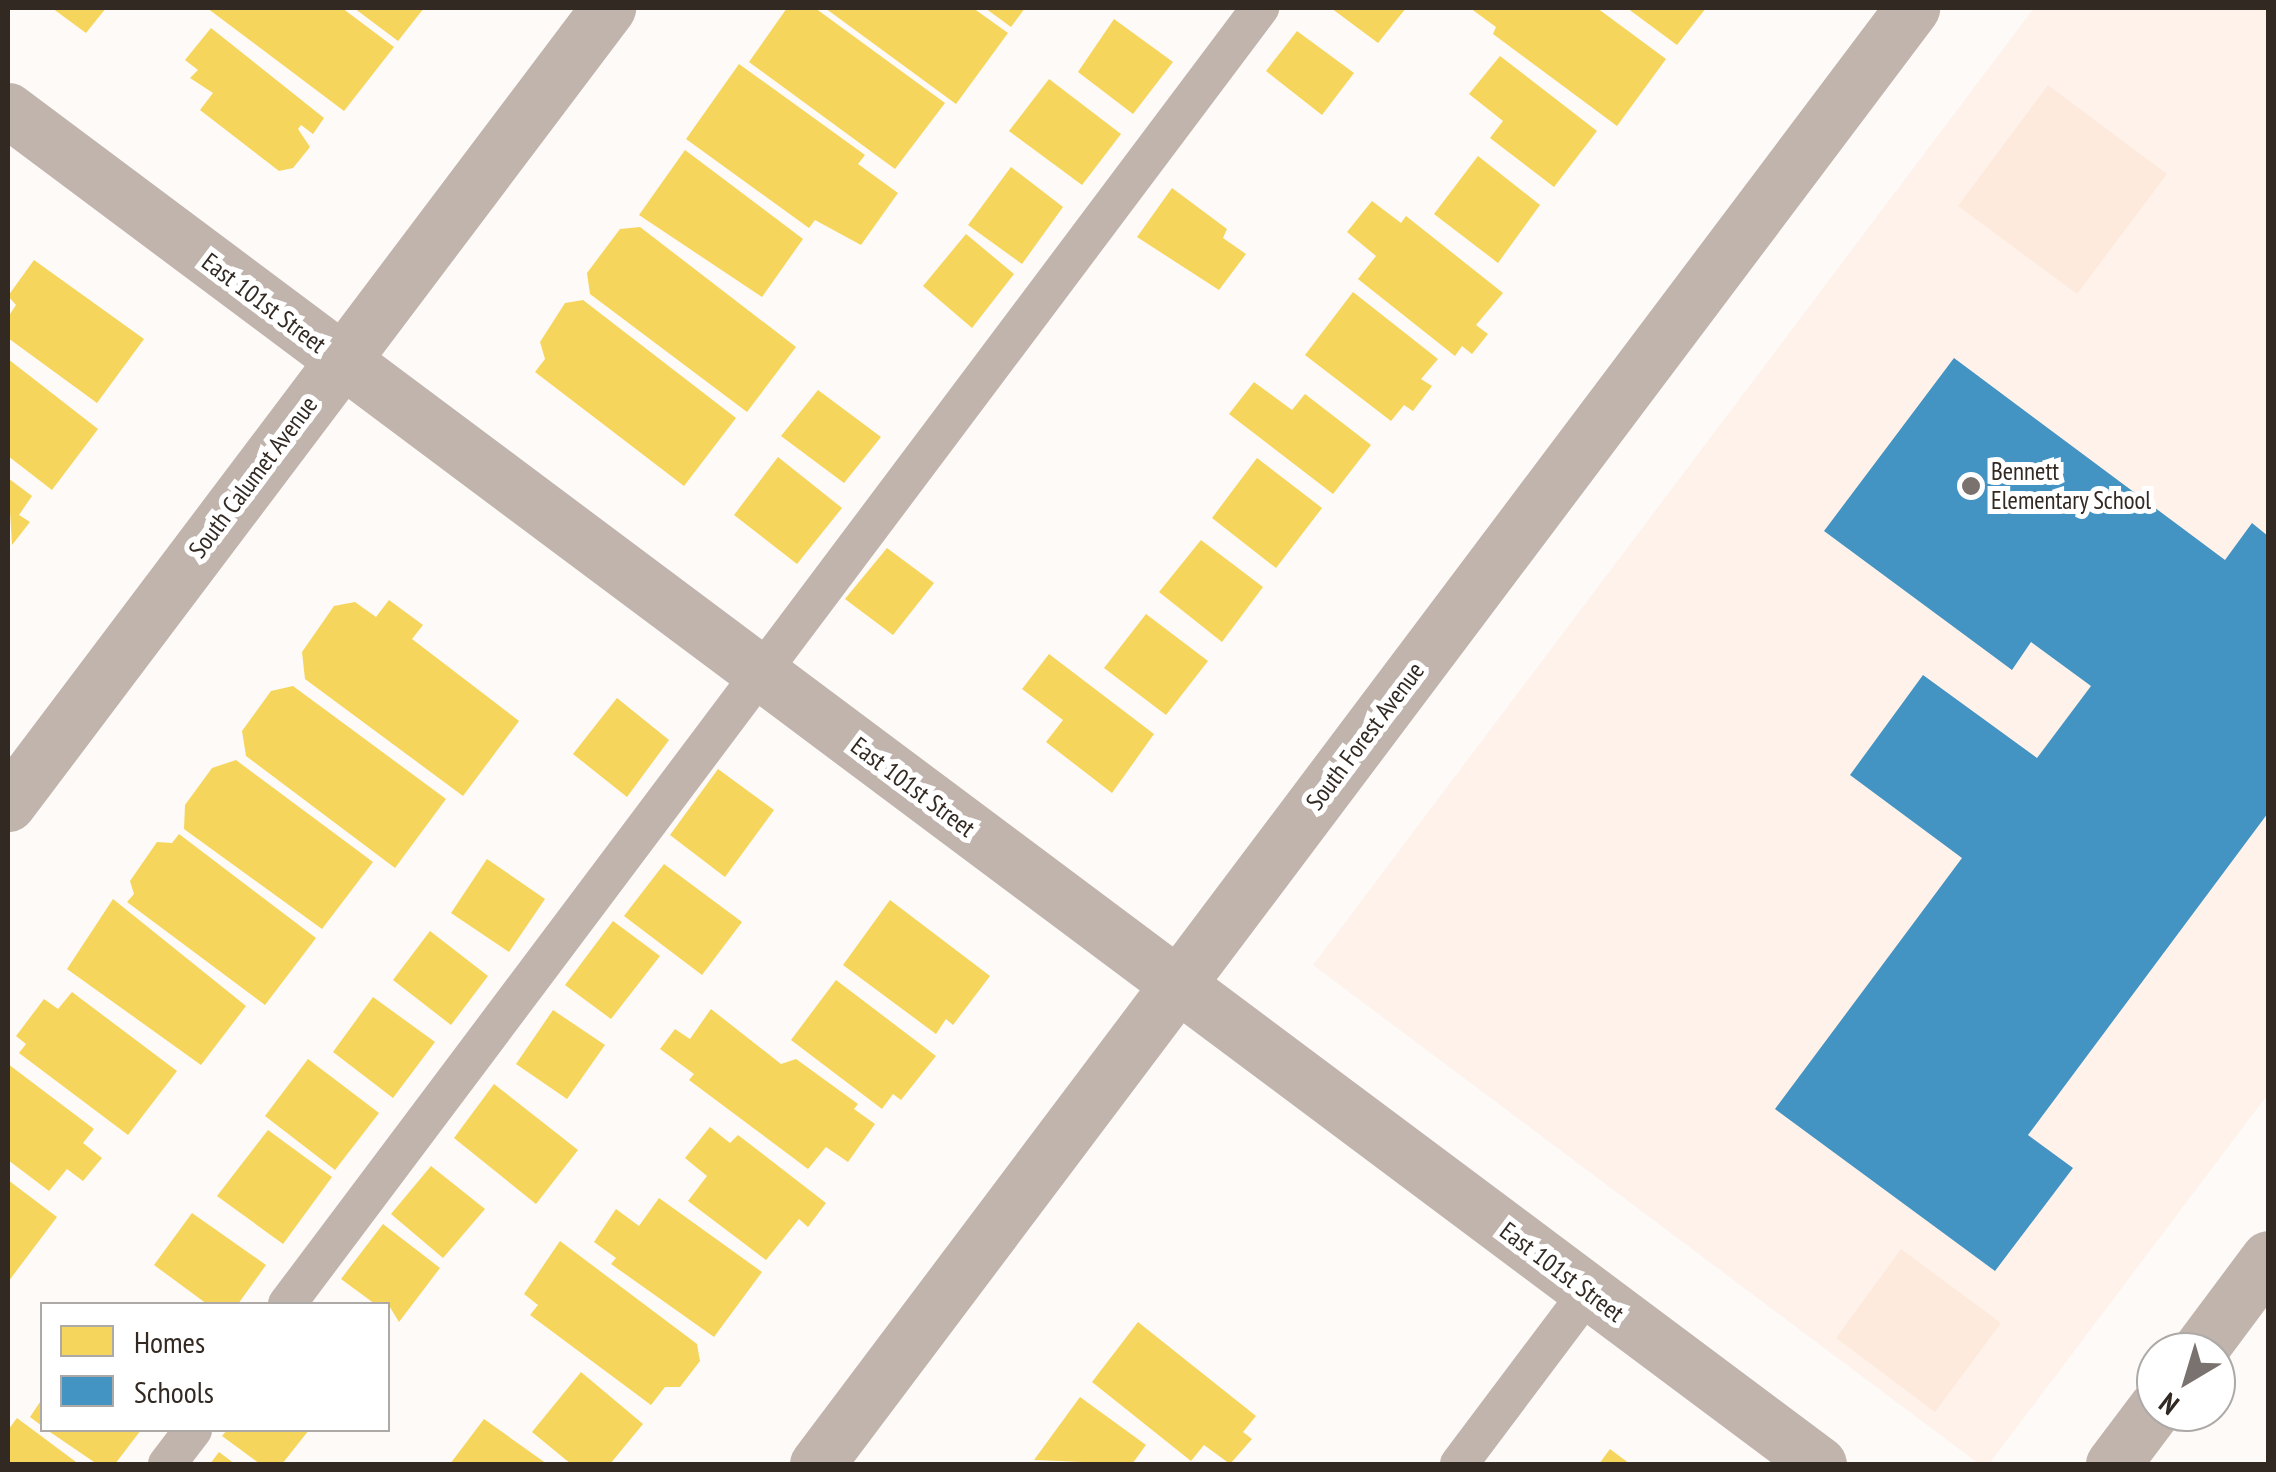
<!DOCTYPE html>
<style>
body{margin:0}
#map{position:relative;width:2276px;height:1472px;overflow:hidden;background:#fdfaf8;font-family:"PT Sans Narrow",sans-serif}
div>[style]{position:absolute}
.built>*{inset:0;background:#fef2ea}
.green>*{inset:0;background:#fdeadd}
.homes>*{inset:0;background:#f6d55c}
.schools>*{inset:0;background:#4393c3}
.service>*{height:38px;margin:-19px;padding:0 19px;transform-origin:19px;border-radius:19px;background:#c0b4ad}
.minor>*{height:55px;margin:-27.5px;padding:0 27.5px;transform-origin:27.5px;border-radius:27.5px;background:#c0b4ad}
.dots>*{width:28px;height:28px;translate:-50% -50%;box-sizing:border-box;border:5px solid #fff;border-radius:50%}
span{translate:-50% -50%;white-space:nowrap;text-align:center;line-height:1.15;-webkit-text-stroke:10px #fff;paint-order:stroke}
.street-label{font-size:25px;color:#322923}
.poi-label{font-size:25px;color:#322923}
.left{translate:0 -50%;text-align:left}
.frame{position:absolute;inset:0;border:10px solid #322923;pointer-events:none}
.legend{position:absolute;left:40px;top:1302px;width:350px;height:130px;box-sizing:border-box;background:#fff;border:2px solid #ada9a7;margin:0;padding:12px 18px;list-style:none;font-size:30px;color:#322923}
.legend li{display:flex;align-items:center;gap:20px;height:50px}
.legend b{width:50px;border:2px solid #ada9a7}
.north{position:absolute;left:2136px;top:1332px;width:100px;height:100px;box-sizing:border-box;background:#fff;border:2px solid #ada9a7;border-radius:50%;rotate:218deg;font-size:28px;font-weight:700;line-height:40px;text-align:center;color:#322923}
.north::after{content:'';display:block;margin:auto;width:35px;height:45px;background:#79726e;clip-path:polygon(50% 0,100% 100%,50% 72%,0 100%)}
</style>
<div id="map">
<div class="built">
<div style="clip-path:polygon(2034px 8px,2268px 8px,2268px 1094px,1989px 1464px,1979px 1464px,1313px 965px)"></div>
</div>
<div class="green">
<div style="clip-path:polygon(2048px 85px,2167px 174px,2077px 294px,1958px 206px)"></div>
<div style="clip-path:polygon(1901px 1249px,2001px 1323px,1935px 1412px,1836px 1338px)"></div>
</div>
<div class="homes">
<div style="clip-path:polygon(52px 8px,106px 8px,86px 33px)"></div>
<div style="clip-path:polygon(207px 8px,342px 8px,394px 47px,344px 111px)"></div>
<div style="clip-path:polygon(354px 8px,424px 8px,398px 41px)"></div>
<div style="clip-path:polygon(787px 8px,815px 8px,945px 103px,895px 169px,749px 62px)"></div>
<div style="clip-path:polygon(825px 8px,973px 8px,1008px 33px,956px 104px)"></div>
<div style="clip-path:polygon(985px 8px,1025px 8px,1011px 27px)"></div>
<div style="clip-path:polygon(1331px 8px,1406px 8px,1378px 43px)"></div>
<div style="clip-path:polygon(1470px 8px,1597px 8px,1666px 59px,1617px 126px,1493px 34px,1496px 27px)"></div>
<div style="clip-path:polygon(1627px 8px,1706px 8px,1677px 45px)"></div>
<div style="clip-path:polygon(1114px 19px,1173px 62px,1133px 114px,1078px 72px)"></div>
<div style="clip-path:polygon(211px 28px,324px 118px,313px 134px,301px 125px,298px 129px,310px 147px,293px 168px,279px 171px,200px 110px,213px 93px,190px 78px,198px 70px,185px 60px)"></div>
<div style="clip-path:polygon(1297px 31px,1354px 73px,1322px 115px,1266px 71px)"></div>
<div style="clip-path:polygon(1500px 56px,1597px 131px,1554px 187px,1490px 138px,1503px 121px,1469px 94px)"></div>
<div style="clip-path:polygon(739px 64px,865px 155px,858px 164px,898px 193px,861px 245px,815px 220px,809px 228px,686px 139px)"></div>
<div style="clip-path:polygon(1049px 79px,1121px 134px,1082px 185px,1009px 131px)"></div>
<div style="clip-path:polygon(685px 150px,803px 239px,762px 297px,639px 215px)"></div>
<div style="clip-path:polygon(1478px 156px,1540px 205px,1498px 263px,1434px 214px)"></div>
<div style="clip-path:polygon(1011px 167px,1063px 207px,1022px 264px,968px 225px)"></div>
<div style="clip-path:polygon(1172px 188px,1227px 229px,1223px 238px,1246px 254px,1219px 290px,1137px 237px)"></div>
<div style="clip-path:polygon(1372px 201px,1401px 223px,1406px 216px,1503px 293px,1476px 325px,1488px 334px,1472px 354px,1462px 346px,1455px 356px,1358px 279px,1376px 256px,1347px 232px)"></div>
<div style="clip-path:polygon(640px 227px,796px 347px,747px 412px,590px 294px,587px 273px,620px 229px)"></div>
<div style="clip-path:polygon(966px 234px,1014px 274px,972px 328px,923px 286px)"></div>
<div style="clip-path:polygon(34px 260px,144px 339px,97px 403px,8px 338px,8px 317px,16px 305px,8px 296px)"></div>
<div style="clip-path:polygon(1353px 292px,1438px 359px,1421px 379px,1432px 386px,1413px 411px,1404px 405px,1391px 421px,1305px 355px)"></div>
<div style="clip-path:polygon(583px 300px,736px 418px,684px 486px,535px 372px,545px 359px,540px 342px,565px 303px)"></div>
<div style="clip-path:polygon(8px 359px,98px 429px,52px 490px,8px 456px)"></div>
<div style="clip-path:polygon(1254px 382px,1292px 410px,1305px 394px,1371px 445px,1333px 494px,1229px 414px)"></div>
<div style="clip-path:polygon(818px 390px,881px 437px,844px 483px,781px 436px)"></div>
<div style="clip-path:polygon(778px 457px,842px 508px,797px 564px,734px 515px)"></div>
<div style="clip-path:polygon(1257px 458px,1322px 508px,1276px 568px,1212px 518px)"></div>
<div style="clip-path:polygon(8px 478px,32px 496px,19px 515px,30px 522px,12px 545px)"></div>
<div style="clip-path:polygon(1201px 540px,1263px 587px,1222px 642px,1159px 592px)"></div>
<div style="clip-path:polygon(887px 548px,934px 583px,893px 635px,845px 599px)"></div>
<div style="clip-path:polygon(389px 600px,423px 625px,412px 639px,519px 721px,463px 796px,305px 679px,302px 652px,334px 606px,355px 602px,376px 617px)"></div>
<div style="clip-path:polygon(1146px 614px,1208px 661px,1166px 715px,1104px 668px)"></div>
<div style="clip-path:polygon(1049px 654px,1154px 734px,1112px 793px,1046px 742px,1063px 720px,1022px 689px)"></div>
<div style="clip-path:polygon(293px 686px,446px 799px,395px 868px,246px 756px,242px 731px,271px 691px)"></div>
<div style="clip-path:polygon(617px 698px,669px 740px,627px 797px,573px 754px)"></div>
<div style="clip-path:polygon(236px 760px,373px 862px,322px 929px,184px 829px,185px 805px,212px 768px)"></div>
<div style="clip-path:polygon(718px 769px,774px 810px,725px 877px,670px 835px)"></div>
<div style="clip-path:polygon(179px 834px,316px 938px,265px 1005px,127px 902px,134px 894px,130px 881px,157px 842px,172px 843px)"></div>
<div style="clip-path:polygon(487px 859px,545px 899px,509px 952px,451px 913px)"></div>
<div style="clip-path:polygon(664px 864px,742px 922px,702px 975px,624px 916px)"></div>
<div style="clip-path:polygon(113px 899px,246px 1006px,201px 1065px,67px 969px)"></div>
<div style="clip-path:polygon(890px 900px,990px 976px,953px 1025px,946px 1019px,936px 1034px,843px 965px)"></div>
<div style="clip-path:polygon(613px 921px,660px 956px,611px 1019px,565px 985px)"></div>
<div style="clip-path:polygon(430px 931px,488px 976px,451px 1025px,393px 980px)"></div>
<div style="clip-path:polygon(836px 980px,936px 1056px,901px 1100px,893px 1094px,882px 1109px,791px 1040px)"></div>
<div style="clip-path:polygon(72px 992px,177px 1071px,128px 1135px,19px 1053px,26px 1044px,16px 1036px,44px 999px,58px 1009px)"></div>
<div style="clip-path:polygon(373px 997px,435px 1042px,393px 1098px,333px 1052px)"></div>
<div style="clip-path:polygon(711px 1009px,781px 1064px,796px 1059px,858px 1104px,854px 1109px,875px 1124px,848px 1162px,826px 1147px,808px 1169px,689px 1080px,694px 1074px,660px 1049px,675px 1029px,690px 1039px)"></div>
<div style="clip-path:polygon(553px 1010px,605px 1045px,567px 1099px,516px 1064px)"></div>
<div style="clip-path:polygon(308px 1059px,379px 1113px,335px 1170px,265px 1116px)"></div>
<div style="clip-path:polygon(8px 1064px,94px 1129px,83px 1143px,102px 1158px,83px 1181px,67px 1169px,49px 1191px,8px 1160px)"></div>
<div style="clip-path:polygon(494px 1084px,578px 1150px,536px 1204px,454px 1138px)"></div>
<div style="clip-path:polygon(710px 1127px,730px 1143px,738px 1135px,826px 1203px,808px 1227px,799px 1219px,766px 1260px,688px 1201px,707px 1176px,685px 1158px)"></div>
<div style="clip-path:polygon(268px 1130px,332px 1177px,283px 1244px,217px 1196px)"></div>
<div style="clip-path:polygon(431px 1166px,485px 1209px,443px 1258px,391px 1214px)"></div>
<div style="clip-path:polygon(8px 1180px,57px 1217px,8px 1282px)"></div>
<div style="clip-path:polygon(659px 1198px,762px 1272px,714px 1337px,611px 1264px,616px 1258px,594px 1242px,616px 1209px,639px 1226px)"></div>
<div style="clip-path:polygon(192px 1213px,266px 1265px,238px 1304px,207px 1304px,154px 1265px)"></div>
<div style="clip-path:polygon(383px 1224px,440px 1268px,399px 1322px,388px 1304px,375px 1304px,341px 1279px)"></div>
<div style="clip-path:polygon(560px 1241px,697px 1344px,700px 1361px,680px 1387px,665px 1387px,651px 1405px,530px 1315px,538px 1305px,524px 1294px)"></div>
<div style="clip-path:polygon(1138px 1322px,1256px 1416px,1243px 1432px,1252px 1439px,1230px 1464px,1204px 1445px,1191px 1461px,1092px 1382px)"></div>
<div style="clip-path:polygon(581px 1372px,643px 1424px,610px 1464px,571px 1464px,532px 1432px)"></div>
<div style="clip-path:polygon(1080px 1397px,1146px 1445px,1132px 1464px,1034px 1460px)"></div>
<div style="clip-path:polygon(42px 1399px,42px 1426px,30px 1417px)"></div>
<div style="clip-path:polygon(17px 1418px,76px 1462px,74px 1464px,8px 1464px,8px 1430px)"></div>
<div style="clip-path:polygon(484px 1419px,547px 1464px,450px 1464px)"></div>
<div style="clip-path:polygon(47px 1430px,141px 1430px,115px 1464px,97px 1464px)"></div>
<div style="clip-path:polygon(227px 1430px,309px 1430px,282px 1464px,260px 1464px,222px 1436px)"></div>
<div style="clip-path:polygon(1610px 1449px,1630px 1464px,1599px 1464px)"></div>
<div style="clip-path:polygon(219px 1452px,235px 1464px,210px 1464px)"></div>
</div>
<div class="schools">
<div style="clip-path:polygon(1954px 358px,2225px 560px,2252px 523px,2268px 536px,2268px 813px,2028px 1135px,2073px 1168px,1995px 1271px,1775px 1109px,1962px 858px,1850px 775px,1923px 675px,2037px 758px,2091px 686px,2031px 642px,2012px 670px,1824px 531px)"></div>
</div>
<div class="service">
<div style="left:287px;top:1304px;width:1621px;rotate:-53.1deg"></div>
<div style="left:167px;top:1464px;width:43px;rotate:-52.6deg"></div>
<div style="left:1459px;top:1464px;width:215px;rotate:-53.1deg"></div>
</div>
<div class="minor">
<div style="left:8px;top:110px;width:2261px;rotate:36.78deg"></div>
<div style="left:8px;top:804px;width:997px;rotate:-52.99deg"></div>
<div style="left:2198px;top:1352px;width:117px;rotate:-53.3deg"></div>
<div style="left:817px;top:1464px;width:1822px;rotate:-53.05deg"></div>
<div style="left:2113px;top:1464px;width:71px;rotate:-53deg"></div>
</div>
<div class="dots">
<div style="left:1971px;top:486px;background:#79726e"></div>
</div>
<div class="street-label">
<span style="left:264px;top:303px;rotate:37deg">East 101st Street</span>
<span style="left:253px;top:477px;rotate:-53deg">South Calumet Avenue</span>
<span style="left:1365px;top:736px;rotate:-53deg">South Forest Avenue</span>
<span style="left:913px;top:787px;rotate:37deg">East 101st Street</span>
<span style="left:1562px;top:1272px;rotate:37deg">East 101st Street</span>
</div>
<div class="poi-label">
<span class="left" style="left:1991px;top:486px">Bennett<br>Elementary School</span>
</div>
<div class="frame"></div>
<ul class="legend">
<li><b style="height:28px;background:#f6d55c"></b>Homes</li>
<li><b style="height:28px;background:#4393c3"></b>Schools</li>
</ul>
<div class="north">N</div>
</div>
